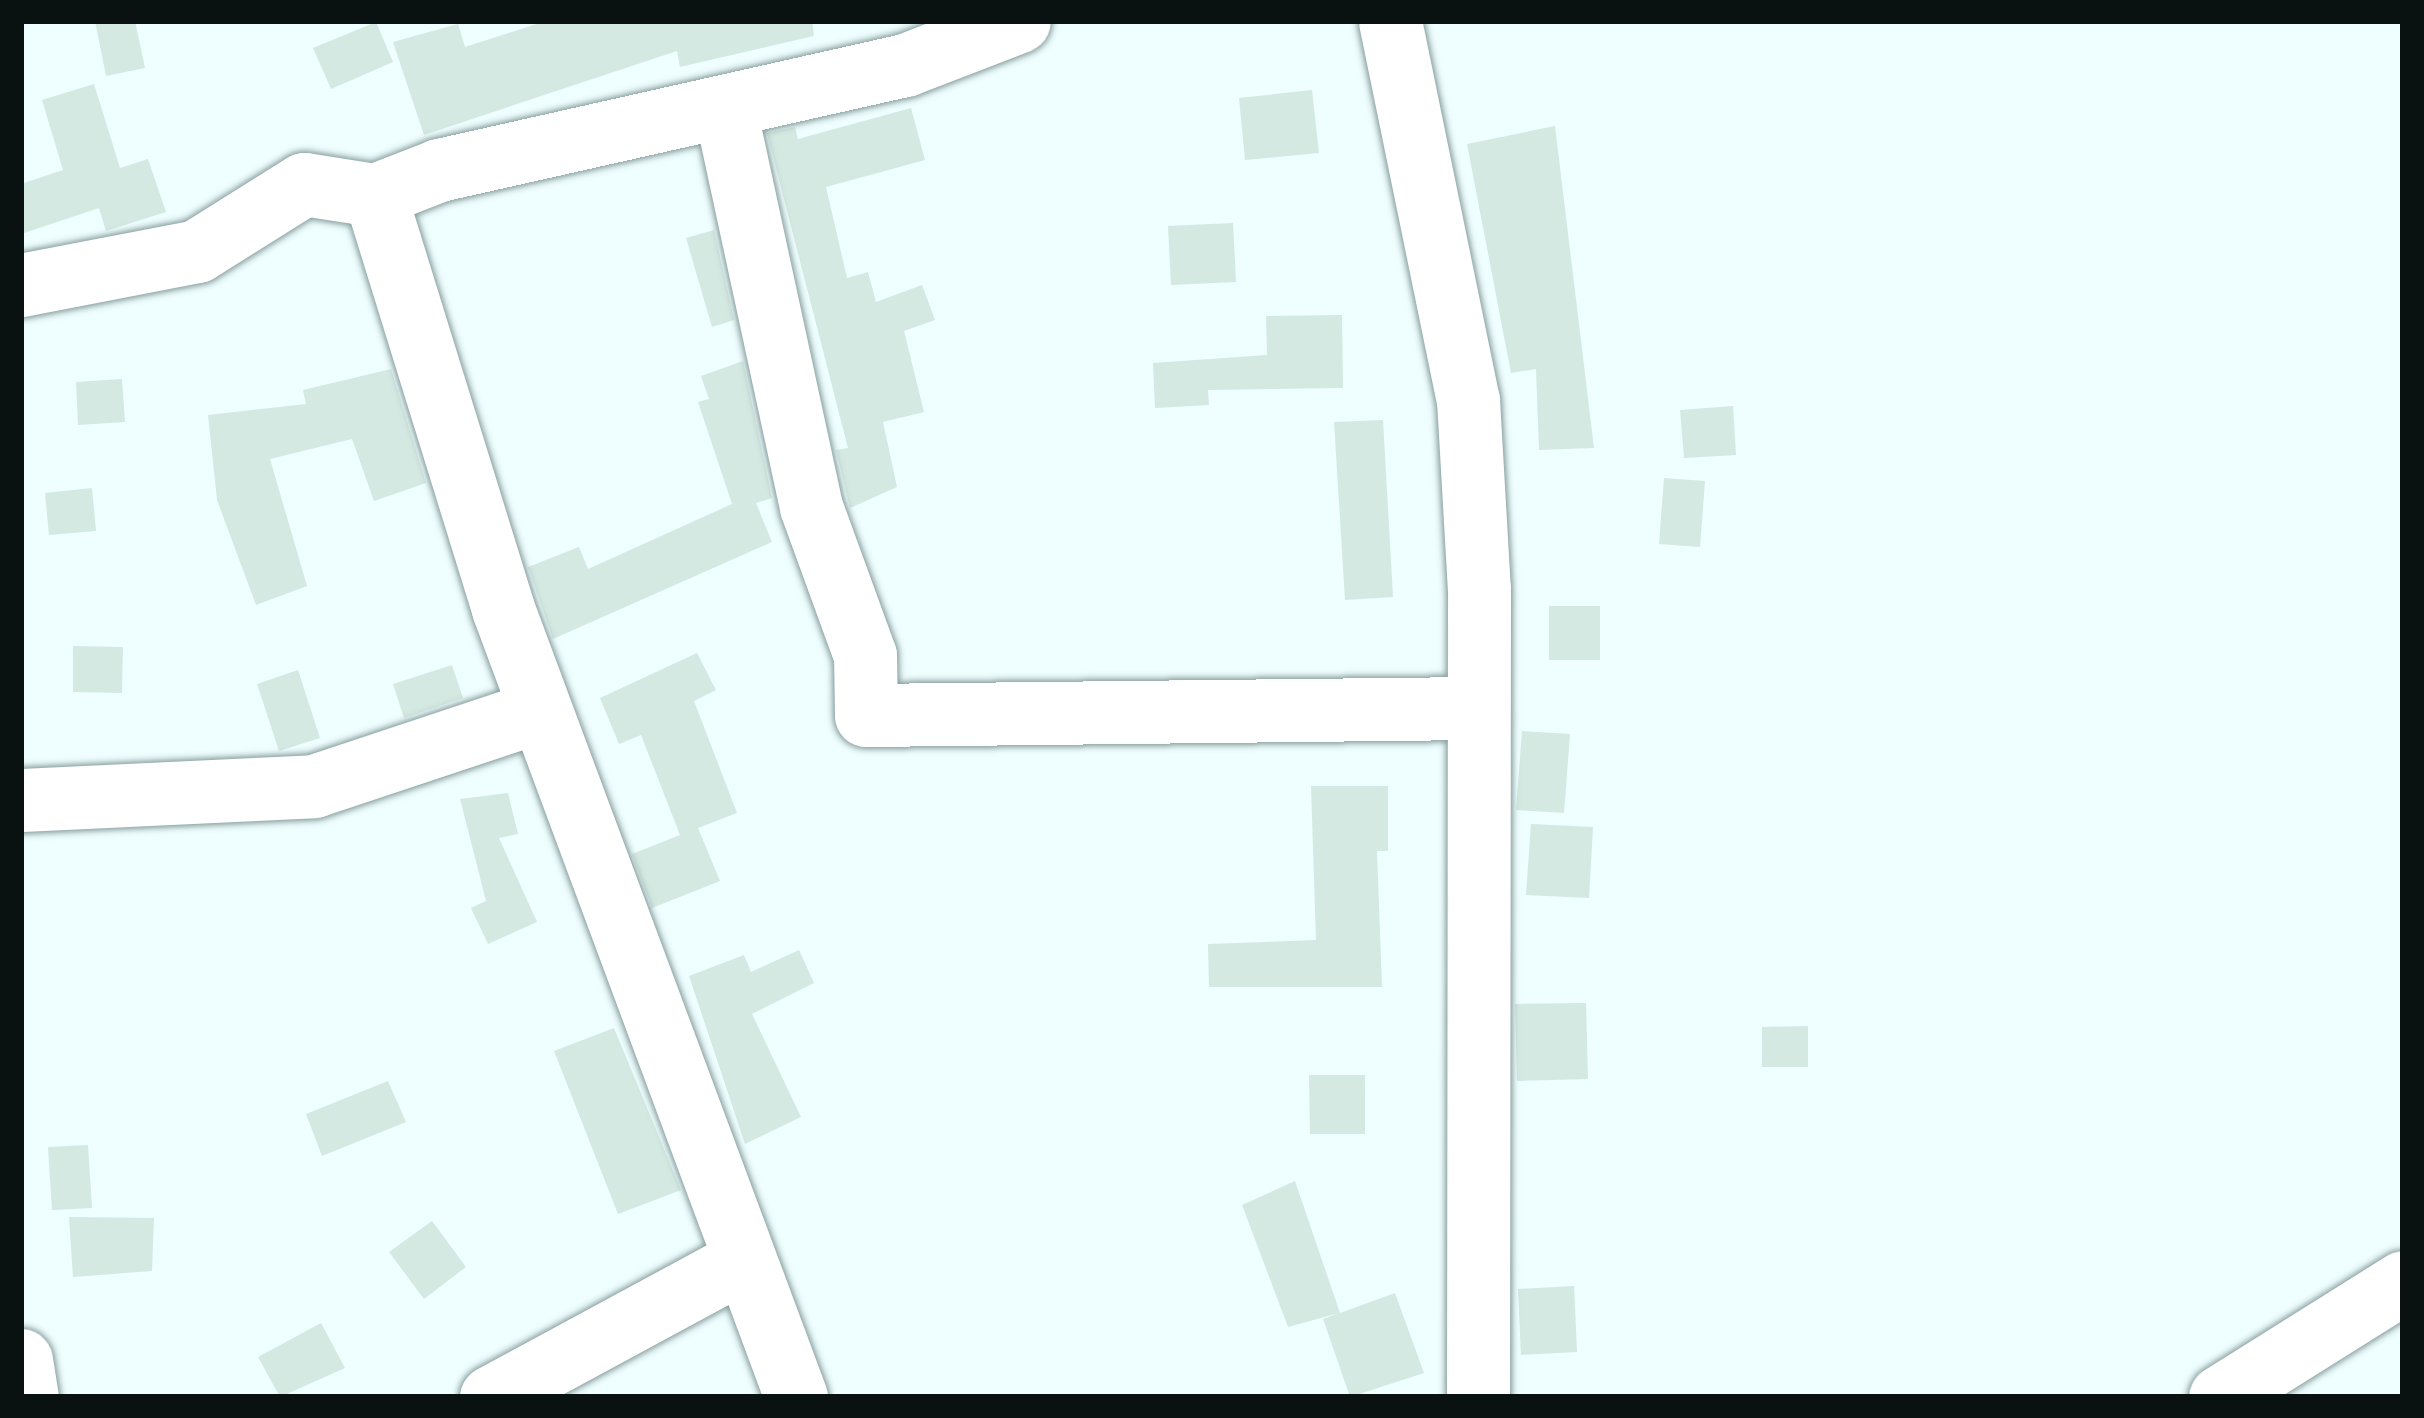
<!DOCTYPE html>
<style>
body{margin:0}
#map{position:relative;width:2424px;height:1418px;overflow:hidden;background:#effefe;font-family:Arial,sans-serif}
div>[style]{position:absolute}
.building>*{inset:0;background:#d4e9e1}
.roads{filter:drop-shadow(0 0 3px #889e9f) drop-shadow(0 0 3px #889e9f)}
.minor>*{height:63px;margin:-31.5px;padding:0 31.5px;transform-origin:31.5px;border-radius:31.5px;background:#fff}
span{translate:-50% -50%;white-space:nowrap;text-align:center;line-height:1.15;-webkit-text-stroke:9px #fff;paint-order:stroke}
.frame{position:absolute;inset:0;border:24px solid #091111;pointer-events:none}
</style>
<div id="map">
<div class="building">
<div style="clip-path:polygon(95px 21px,135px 21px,145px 68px,106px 76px)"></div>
<div style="clip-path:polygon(546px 21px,812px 21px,814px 36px,680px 67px,677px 51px,424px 135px,393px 42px,458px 24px,465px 47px)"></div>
<div style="clip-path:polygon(376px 22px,393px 62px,331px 89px,313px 48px)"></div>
<div style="clip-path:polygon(94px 84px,120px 168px,148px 159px,166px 212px,106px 231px,99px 208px,21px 234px,21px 184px,63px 170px,42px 100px)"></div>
<div style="clip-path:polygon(1312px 90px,1319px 153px,1245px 160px,1239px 98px)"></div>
<div style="clip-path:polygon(911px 108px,925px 160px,826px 187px,847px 278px,868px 272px,876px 302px,922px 285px,935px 320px,904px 331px,924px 412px,883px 422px,897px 487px,850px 508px,836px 450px,848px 448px,767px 133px,795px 127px,798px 139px)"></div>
<div style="clip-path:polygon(1555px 126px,1594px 448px,1539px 450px,1536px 369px,1511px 373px,1467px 144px)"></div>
<div style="clip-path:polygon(1233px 223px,1236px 282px,1171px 285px,1168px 226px)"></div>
<div style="clip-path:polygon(714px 230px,734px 320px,712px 327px,686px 238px)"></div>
<div style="clip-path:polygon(1342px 315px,1343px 388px,1208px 390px,1209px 405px,1155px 408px,1153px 363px,1267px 355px,1266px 316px)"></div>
<div style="clip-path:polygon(743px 361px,772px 498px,756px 503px,772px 542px,553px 639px,528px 567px,579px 547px,588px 569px,732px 504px,698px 402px,709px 399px,701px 376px)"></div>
<div style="clip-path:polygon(391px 369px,426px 483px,374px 501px,352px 439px,270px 459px,307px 586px,256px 605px,217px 500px,208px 415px,306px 404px,303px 390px)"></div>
<div style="clip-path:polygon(122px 379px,125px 422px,78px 425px,76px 382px)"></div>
<div style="clip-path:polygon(1733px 406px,1736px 455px,1684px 458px,1680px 410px)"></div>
<div style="clip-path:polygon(1383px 420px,1393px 597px,1345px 600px,1334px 422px)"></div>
<div style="clip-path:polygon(1664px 478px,1705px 481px,1700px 547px,1659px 544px)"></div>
<div style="clip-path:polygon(92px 488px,96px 531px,49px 535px,45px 493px)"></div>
<div style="clip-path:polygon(1549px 606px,1600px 606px,1600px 660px,1549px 660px)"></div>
<div style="clip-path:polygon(73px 646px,123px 647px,122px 693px,73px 692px)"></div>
<div style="clip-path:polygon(697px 653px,716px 690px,694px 701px,737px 813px,698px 828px,720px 881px,652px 908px,632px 854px,680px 835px,641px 735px,619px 744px,600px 698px)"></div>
<div style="clip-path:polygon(452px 665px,463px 698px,404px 718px,393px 684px)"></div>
<div style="clip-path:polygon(298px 670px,320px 738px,279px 751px,257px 684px)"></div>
<div style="clip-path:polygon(1522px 731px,1570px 734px,1564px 813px,1516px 810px)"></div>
<div style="clip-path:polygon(1311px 786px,1388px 786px,1388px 851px,1377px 851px,1382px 987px,1209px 987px,1208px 944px,1316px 940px)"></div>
<div style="clip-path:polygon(508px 793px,518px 834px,499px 838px,537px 922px,488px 944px,471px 908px,486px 901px,460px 799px)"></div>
<div style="clip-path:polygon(1531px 824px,1593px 827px,1589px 898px,1526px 895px)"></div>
<div style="clip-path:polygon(799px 950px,814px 983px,752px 1014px,801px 1117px,745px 1144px,689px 976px,744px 955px,751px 972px)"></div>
<div style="clip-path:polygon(1586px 1003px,1588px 1079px,1517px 1081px,1515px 1004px)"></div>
<div style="clip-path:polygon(1808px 1026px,1808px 1067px,1762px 1067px,1762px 1027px)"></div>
<div style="clip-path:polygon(614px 1028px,681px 1190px,618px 1214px,554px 1051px)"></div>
<div style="clip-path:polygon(1309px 1075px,1365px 1075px,1365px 1134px,1310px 1134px)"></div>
<div style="clip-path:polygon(388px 1081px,406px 1122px,322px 1156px,306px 1114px)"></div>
<div style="clip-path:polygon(88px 1145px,92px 1208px,52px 1210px,48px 1147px)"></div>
<div style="clip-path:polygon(1295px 1181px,1340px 1313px,1395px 1293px,1424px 1373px,1350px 1397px,1323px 1319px,1339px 1313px,1288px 1327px,1242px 1205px)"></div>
<div style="clip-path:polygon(69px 1217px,154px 1218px,152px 1271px,73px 1277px)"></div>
<div style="clip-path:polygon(432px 1221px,466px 1267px,424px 1299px,389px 1252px)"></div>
<div style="clip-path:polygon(1574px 1286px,1577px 1352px,1521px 1355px,1518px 1289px)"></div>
<div style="clip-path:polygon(321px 1323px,345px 1368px,280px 1397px,258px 1357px)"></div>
</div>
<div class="roads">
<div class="minor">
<div style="left:1390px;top:21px;width:387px;rotate:78.4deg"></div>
<div style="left:1468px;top:400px;width:189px;rotate:86.7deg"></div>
<div style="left:1479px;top:589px;width:808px;rotate:90.07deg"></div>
<div style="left:725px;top:109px;width:407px;rotate:77.8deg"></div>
<div style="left:811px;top:507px;width:158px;rotate:70deg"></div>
<div style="left:865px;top:655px;width:60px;rotate:89deg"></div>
<div style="left:866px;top:715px;width:611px;rotate:-0.66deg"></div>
<div style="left:375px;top:195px;width:69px;rotate:-21.3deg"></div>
<div style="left:439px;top:170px;width:478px;rotate:-12.7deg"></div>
<div style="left:905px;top:65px;width:122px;rotate:-21.1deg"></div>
<div style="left:21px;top:285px;width:179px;rotate:-10.9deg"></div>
<div style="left:197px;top:251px;width:126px;rotate:-32.1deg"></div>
<div style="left:304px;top:184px;width:72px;rotate:8.8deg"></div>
<div style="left:375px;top:195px;width:433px;rotate:72.8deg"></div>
<div style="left:503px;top:609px;width:841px;rotate:69.6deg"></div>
<div style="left:21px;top:800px;width:293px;rotate:-2.7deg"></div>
<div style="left:314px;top:786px;width:238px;rotate:-18.4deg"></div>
<div style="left:21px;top:1360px;width:37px;rotate:81deg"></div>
<div style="left:491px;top:1397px;width:286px;rotate:-28.4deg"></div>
<div style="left:2220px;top:1397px;width:216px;rotate:-32.1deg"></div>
</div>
</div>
<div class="frame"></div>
</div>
